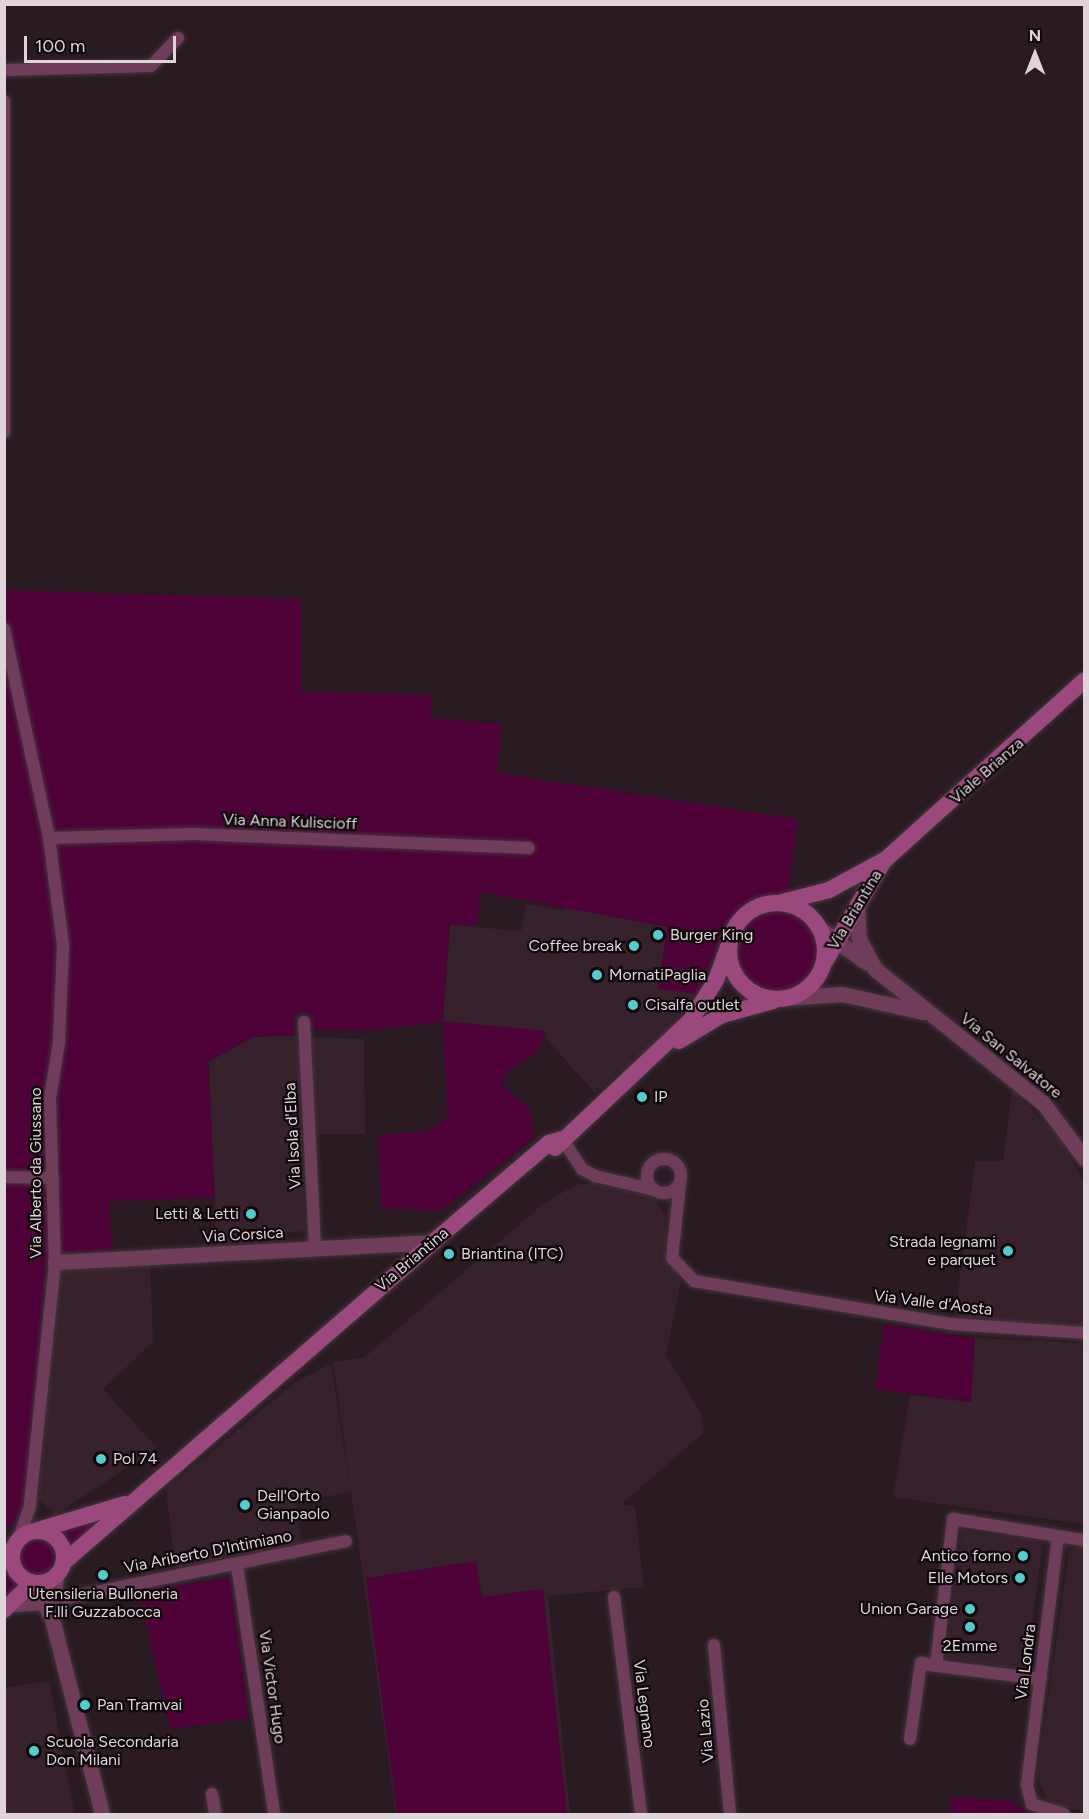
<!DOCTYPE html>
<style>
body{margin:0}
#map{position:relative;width:1089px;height:1819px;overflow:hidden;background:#2a1b23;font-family:Figtree,sans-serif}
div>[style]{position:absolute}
.built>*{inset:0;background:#36212d}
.green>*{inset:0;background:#4e0237}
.round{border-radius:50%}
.roads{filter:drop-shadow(0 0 2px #43353d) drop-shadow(0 0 2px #43353d)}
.minor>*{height:12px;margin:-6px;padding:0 6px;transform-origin:6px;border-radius:6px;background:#6f3c5a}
.minor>.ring{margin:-6px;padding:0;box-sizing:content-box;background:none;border:12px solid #6f3c5a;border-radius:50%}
.tertiary>*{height:15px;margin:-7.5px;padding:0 7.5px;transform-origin:7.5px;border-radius:7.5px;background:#6f3c5a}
.secondary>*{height:16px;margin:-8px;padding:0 8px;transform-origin:8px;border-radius:8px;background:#9b497c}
.secondary>.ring{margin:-8px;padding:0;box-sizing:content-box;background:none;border:16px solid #9b497c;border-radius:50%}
.dots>*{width:16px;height:16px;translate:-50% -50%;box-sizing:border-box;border:3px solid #0e080b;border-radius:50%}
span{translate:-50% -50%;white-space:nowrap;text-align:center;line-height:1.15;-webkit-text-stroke:4.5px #0e080b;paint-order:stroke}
.street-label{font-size:16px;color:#dfd4da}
.poi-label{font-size:16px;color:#dfd4da}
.left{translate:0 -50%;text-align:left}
.right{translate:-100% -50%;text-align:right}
.frame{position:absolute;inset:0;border:6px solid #dfd4da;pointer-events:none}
.north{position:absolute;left:1005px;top:24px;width:60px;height:60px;-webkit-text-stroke:4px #0e080b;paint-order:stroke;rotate:0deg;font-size:16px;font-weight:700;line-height:24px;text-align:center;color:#dfd4da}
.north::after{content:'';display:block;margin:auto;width:21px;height:27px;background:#dfd4da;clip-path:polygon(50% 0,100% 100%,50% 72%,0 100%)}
.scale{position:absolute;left:24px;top:36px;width:152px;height:27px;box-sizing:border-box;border:3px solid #dfd4da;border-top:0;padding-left:8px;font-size:18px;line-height:21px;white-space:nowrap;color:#dfd4da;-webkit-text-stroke:4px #0e080b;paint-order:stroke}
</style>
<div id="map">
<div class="built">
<div style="clip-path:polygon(584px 877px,693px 884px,704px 975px,677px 1024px,595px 1093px,545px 1037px,546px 1031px,443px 1022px,450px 925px,521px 931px,527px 904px,563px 910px)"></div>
<div style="clip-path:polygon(298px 1036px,305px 1231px,279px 1233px,274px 1241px,216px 1245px,209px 1062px,254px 1037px)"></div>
<div style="clip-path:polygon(311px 1037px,364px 1039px,365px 1134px,316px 1134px)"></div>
<div style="clip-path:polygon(1012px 1089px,1059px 1138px,1084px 1182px,1084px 1329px,955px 1317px,975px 1161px,1003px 1161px)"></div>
<div style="clip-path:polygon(592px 1183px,651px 1196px,667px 1217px,666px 1256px,681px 1280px,666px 1355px,700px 1411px,704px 1432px,622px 1504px,635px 1507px,644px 1587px,548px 1596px,570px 1814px,396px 1814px,333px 1362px,365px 1357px,542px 1205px,575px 1185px)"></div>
<div style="clip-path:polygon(150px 1264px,153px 1342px,103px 1389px,157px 1448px,55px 1515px,39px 1500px,58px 1273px,63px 1267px)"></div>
<div style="clip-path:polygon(975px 1338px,1084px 1343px,1084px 1524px,893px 1497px,910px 1395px,970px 1402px)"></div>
<div style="clip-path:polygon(331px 1364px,351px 1492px,296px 1502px,301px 1543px,176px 1571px,166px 1489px,294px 1383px)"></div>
<div style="clip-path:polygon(962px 1530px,1043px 1541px,1026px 1670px,945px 1658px)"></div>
<div style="clip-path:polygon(1084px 1543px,1084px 1811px,1048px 1804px,1037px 1777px,1069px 1552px)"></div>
<div style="clip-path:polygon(49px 1681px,75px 1814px,5px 1814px,5px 1688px)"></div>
</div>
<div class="green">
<div style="clip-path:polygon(4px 590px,301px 599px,301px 692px,432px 695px,431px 718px,502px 724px,497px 773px,798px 819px,788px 893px,753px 901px,729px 920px,697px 994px,658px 989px,667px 927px,481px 892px,477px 925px,450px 925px,442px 1021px,546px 1031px,535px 1055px,508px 1070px,502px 1085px,530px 1109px,535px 1137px,441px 1211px,381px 1208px,378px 1135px,427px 1131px,448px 1117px,442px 1022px,364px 1031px,312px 1030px,310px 1013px,295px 1013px,294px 1035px,255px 1036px,208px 1061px,215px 1198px,109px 1201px,113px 1250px,57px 1253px,46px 1265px,24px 1513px,5px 1528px)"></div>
<div class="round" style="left:736px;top:910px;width:82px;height:82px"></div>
<div style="clip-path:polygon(884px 1324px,975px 1338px,971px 1402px,875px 1389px)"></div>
<div style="clip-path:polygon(121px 1508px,69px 1547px,54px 1529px)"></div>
<div class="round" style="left:17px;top:1535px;width:42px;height:42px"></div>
<div style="clip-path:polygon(8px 1542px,9px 1573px,24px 1586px,5px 1602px)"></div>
<div style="clip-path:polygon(476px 1561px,482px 1597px,543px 1589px,567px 1814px,397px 1814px,366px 1578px)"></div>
<div style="clip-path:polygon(230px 1578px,249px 1718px,170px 1729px,139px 1591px)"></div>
<div style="clip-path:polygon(952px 1797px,1010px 1801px,1029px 1814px,949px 1814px)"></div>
</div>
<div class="roads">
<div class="minor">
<div style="left:4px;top:70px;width:147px;rotate:-1.6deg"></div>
<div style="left:151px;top:66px;width:39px;rotate:-46deg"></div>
<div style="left:4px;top:101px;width:331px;rotate:90deg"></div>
<div style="left:4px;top:629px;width:214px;rotate:77.8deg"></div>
<div style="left:49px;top:838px;width:108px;rotate:82.5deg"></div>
<div style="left:63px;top:945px;width:97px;rotate:92.4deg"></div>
<div style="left:59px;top:1042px;width:57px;rotate:99.1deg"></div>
<div style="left:50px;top:1098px;width:164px;rotate:88.3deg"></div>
<div style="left:55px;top:1262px;width:245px;rotate:95.9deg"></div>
<div style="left:30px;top:1506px;width:36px;rotate:109deg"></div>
<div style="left:49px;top:838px;width:145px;rotate:-1.6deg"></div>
<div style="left:194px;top:834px;width:335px;rotate:2.4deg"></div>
<div style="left:304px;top:1022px;width:227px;rotate:87.2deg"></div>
<div style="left:562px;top:1139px;width:36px;rotate:56deg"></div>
<div style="left:582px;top:1169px;width:15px;rotate:28deg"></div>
<div style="left:595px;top:1176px;width:61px;rotate:13.3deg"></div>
<div class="ring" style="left:647px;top:1159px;width:22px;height:22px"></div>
<div style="left:4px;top:1177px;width:49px;rotate:1.2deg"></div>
<div style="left:680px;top:1183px;width:75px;rotate:96.1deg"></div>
<div style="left:672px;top:1258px;width:32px;rotate:46deg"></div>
<div style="left:694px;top:1281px;width:260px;rotate:9.5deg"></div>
<div style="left:950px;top:1324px;width:134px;rotate:3.8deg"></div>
<div style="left:237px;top:1565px;width:252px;rotate:81.5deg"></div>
<div style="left:614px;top:1597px;width:219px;rotate:82.9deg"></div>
<div style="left:47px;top:1602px;width:305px;rotate:-11.5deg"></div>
<div style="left:714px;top:1645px;width:170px;rotate:84.6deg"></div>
<div style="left:1041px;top:1679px;width:106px;rotate:-172.9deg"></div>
<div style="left:936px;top:1666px;width:148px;rotate:-83.4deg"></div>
<div style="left:953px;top:1519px;width:106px;rotate:9.2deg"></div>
<div style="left:910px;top:1739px;width:77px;rotate:-81.8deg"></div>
<div style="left:921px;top:1663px;width:15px;rotate:11deg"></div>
<div style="left:212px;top:1794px;width:20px;rotate:81deg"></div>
<div style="left:1064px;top:1814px;width:34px;rotate:-163deg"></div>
<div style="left:1032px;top:1804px;width:20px;rotate:-105deg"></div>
<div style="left:1027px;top:1785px;width:251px;rotate:-82.9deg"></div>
<div style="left:1058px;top:1536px;width:26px;rotate:9deg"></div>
</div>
<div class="tertiary">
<div style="left:857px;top:904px;width:35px;rotate:87deg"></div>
<div style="left:859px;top:939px;width:34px;rotate:62deg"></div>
<div style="left:875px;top:969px;width:215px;rotate:38.6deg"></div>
<div style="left:1043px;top:1103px;width:69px;rotate:53.3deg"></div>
<div style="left:819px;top:928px;width:59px;rotate:36.1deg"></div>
<div style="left:785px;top:998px;width:57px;rotate:-4deg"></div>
<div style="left:842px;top:994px;width:83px;rotate:12.5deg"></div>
<div style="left:55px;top:1262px;width:379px;rotate:-3deg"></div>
<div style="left:34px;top:1583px;width:40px;rotate:63.4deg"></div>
<div style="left:52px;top:1619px;width:201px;rotate:75.6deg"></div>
<div style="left:12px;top:1604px;width:34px;rotate:-3deg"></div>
<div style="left:52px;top:1610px;width:34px;rotate:-83deg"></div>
</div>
<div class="secondary">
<div style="left:782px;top:902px;width:49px;rotate:-14.3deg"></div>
<div style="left:829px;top:890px;width:65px;rotate:-28.5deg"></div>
<div style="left:886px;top:859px;width:266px;rotate:-42deg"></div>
<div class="ring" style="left:729px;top:903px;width:80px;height:80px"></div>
<div style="left:826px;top:960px;width:111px;rotate:-59.7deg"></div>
<div style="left:679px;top:1041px;width:50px;rotate:-31.2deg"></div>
<div style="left:722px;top:1015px;width:53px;rotate:-15.4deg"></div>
<div style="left:555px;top:1148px;width:187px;rotate:-43.3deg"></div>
<div style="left:691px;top:1020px;width:47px;rotate:-58deg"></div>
<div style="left:716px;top:980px;width:35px;rotate:-70deg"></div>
<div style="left:38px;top:1530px;width:91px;rotate:-16.6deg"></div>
<div class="ring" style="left:12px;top:1531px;width:36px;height:36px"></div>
<div style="left:64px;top:1562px;width:488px;rotate:-40.9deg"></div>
<div style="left:433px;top:1242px;width:153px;rotate:-40.5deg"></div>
<div style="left:549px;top:1143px;width:14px;rotate:-17deg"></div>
<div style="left:4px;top:1610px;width:40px;rotate:-44deg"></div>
</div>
</div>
<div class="dots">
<div style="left:658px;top:935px;background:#52cdcc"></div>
<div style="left:634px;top:946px;background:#52cdcc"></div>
<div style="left:597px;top:975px;background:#52cdcc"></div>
<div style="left:633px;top:1005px;background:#52cdcc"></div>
<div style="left:642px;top:1097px;background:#52cdcc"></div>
<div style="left:251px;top:1214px;background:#52cdcc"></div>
<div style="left:1008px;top:1251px;background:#52cdcc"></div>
<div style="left:449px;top:1254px;background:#52cdcc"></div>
<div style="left:101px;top:1459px;background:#52cdcc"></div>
<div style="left:245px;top:1505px;background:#52cdcc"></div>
<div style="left:1023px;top:1556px;background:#52cdcc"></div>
<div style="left:103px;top:1575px;background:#52cdcc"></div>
<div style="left:1020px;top:1578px;background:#52cdcc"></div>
<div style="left:970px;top:1609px;background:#52cdcc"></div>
<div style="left:970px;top:1627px;background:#52cdcc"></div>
<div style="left:85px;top:1705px;background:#52cdcc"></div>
<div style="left:34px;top:1751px;background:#52cdcc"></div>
</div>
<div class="street-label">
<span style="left:987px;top:771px;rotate:-41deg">Viale Brianza</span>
<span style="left:290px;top:822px;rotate:2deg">Via Anna Kuliscioff</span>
<span style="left:855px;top:910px;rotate:-59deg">Via Briantina</span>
<span style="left:1011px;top:1056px;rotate:39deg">Via San Salvatore</span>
<span style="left:293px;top:1136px;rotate:-93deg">Via Isola d'Elba</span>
<span style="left:36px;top:1173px;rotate:-90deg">Via Alberto da Giussano</span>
<span style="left:243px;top:1235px;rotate:-3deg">Via Corsica</span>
<span style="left:412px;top:1260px;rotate:-40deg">Via Briantina</span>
<span style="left:933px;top:1303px;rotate:7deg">Via Valle d'Aosta</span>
<span style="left:208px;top:1552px;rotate:-11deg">Via Ariberto D'Intimiano</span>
<span style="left:1026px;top:1662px;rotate:-83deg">Via Londra</span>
<span style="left:272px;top:1687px;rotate:82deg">Via Victor Hugo</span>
<span style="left:644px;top:1704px;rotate:83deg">Via Legnano</span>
<span style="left:706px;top:1731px;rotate:-95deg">Via Lazio</span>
</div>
<div class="poi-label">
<span class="left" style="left:670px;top:935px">Burger King</span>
<span class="right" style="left:622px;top:946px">Coffee break</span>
<span class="left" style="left:609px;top:975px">MornatiPaglia</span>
<span class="left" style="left:645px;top:1005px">Cisalfa outlet</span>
<span class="left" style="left:654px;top:1097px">IP</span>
<span class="right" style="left:239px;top:1214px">Letti &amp; Letti</span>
<span class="right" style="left:996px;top:1251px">Strada legnami<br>e parquet</span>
<span class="left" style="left:461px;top:1254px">Briantina (ITC)</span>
<span class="left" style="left:113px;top:1459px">Pol 74</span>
<span class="left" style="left:257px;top:1505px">Dell'Orto<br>Gianpaolo</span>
<span class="right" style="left:1011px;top:1556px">Antico forno</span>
<span class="right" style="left:1008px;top:1578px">Elle Motors</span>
<span style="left:103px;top:1603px">Utensileria Bulloneria<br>F.lli Guzzabocca</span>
<span class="right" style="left:958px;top:1609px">Union Garage</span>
<span style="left:970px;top:1646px">2Emme</span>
<span class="left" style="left:97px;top:1705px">Pan Tramvai</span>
<span class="left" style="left:46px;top:1751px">Scuola Secondaria<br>Don Milani</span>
</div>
<div class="frame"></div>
<div class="north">N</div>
<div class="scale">100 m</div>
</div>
